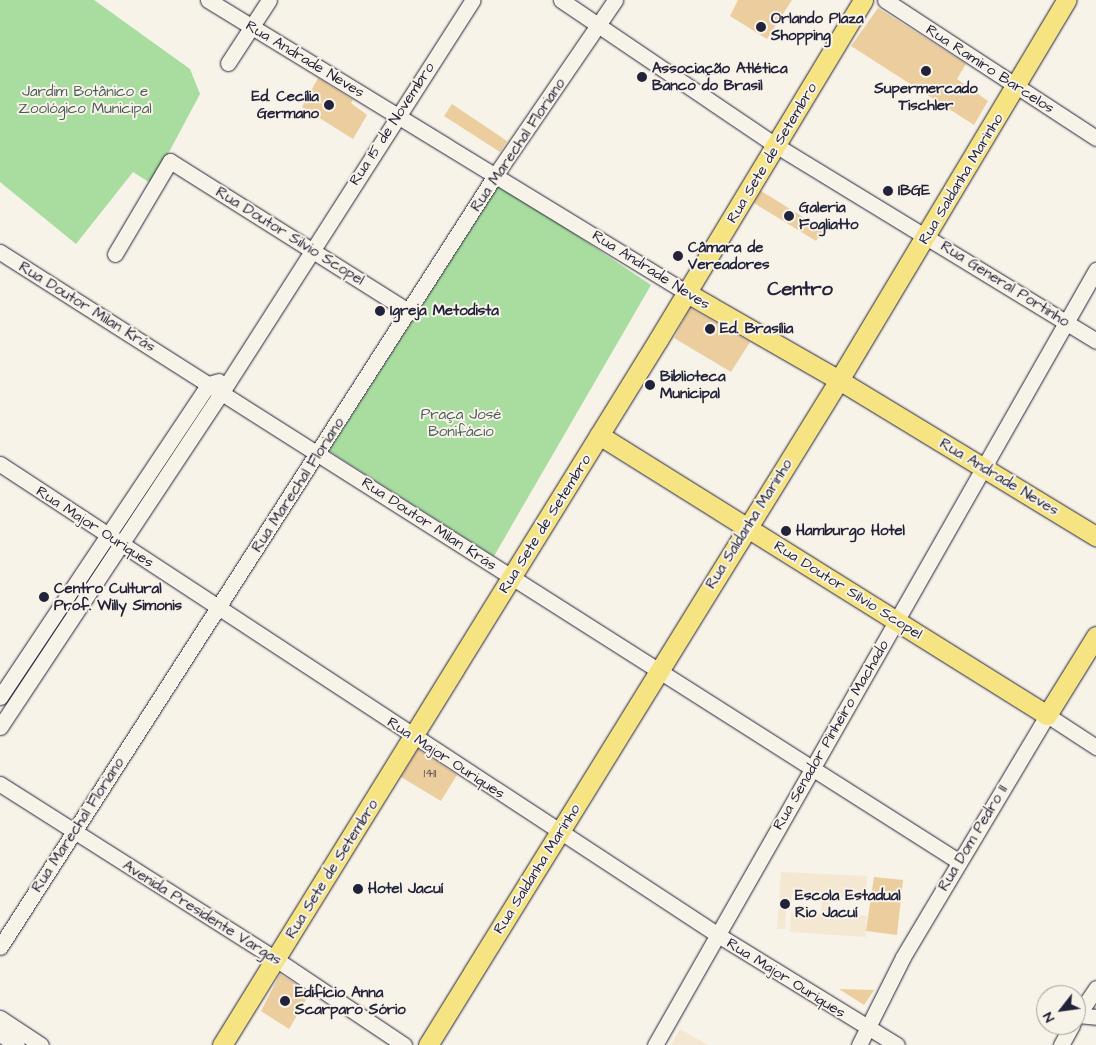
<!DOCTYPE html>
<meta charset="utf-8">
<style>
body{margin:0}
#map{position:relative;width:1096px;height:1045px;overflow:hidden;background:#f7f3e8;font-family:"Architects Daughter",sans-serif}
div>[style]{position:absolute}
.built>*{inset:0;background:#f4e8d2}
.green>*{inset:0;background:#a8dd9f}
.building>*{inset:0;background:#eccd9e}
.roads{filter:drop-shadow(0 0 1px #22223b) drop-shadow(0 0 1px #22223b)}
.minor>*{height:15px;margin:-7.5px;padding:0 7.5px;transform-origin:7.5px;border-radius:7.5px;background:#f7f3e8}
.major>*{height:19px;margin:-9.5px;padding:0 9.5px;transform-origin:9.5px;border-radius:9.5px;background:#f6e381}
.dots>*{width:14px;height:14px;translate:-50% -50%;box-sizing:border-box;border:2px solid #f7f3e8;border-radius:50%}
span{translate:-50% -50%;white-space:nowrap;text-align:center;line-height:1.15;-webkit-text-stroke:4px #f7f3e8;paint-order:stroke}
.number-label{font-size:12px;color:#544d54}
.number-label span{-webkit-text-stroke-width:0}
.poi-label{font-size:15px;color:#22223b;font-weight:700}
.left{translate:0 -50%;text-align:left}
.right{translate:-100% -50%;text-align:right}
.street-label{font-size:15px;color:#22223b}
.park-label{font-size:15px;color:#4a5a59}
.district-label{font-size:20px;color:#22223b;font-weight:700}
.north{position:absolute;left:1036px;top:985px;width:50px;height:50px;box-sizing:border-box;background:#f7f3e8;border:1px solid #a29fa3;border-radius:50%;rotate:240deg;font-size:14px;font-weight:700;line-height:20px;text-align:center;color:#22223b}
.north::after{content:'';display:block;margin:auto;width:18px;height:22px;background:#22223b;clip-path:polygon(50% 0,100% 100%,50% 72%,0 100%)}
</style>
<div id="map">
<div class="built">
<div style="clip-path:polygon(781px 872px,867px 876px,866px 899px,830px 897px,829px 914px,867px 916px,866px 937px,790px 932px,791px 913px,821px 914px,822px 896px,792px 894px,791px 910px,786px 910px,785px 929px,777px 929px)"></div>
<div style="clip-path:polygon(680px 1029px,708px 1045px,671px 1045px)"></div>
</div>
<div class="green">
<div style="clip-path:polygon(0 0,94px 0,190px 69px,200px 94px,152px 184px,133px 172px,76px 244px,0 182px)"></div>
<div style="clip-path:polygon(500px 184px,651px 285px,494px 556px,329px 451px)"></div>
</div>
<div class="building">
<div style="clip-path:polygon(738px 0,792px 0,767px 39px,730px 16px)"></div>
<div style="clip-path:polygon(878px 8px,966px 64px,957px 79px,988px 101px,974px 125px,851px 46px)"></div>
<div style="clip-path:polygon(318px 78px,353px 100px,351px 103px,367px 115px,353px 139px,302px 107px)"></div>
<div style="clip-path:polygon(452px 104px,507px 141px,500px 152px,444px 116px)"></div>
<div style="clip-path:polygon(761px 191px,824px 230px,816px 241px,754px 203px)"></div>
<div style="clip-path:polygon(690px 308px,750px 342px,731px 372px,674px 338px)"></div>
<div style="clip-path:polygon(418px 749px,457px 775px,441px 801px,401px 777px)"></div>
<div style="clip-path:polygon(874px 877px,903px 880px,897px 935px,866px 931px)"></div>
<div style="clip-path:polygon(280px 974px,310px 993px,289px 1029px,261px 1011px)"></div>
<div style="clip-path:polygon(839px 989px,874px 990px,864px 1005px)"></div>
</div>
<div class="roads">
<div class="minor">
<div style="left:208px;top:0;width:562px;rotate:31.45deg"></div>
<div style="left:561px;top:0;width:261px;rotate:34.1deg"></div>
<div style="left:777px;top:146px;width:374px;rotate:31.4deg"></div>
<div style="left:885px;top:0;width:252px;rotate:33.2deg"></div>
<div style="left:228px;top:63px;width:75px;rotate:-56.9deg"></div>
<div style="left:0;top:252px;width:1135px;rotate:32.44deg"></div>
<div style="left:115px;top:254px;width:108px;rotate:-59.4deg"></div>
<div style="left:170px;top:161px;width:284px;rotate:32.2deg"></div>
<div style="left:0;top:464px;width:859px;rotate:33.26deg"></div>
<div style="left:718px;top:935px;width:210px;rotate:31.6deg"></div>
<div style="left:0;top:697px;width:376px;rotate:-56.3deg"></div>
<div style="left:209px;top:384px;width:10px;rotate:-17deg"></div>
<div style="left:0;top:727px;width:402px;rotate:-56.5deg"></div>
<div style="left:222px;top:392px;width:465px;rotate:-57.4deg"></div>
<div style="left:0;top:784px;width:328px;rotate:32.4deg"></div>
<div style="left:277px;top:960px;width:153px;rotate:33.8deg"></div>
<div style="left:0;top:947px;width:918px;rotate:-57.31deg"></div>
<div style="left:496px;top:174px;width:211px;rotate:-55.6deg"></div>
<div style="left:1078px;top:1015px;width:18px;rotate:6deg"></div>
<div style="left:0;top:1018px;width:49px;rotate:33.4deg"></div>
<div style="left:1076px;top:1018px;width:36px;rotate:-56deg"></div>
<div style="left:0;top:1034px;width:20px;rotate:33deg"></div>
<div style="left:655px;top:1045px;width:892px;rotate:-60.36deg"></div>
<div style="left:859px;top:1045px;width:98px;rotate:-63.4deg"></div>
<div style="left:903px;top:957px;width:282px;rotate:-59.2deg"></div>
<div style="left:1047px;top:715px;width:59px;rotate:33.1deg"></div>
<div style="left:1061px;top:1045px;width:23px;rotate:-61deg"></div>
</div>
<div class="major">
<div style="left:687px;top:293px;width:175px;rotate:29.8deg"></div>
<div style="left:839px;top:380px;width:301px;rotate:31.3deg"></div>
<div style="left:599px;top:435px;width:528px;rotate:32.01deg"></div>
<div style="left:1047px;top:715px;width:93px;rotate:-58.2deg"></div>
<div style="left:222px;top:1045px;width:829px;rotate:-58.27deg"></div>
<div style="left:658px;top:340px;width:397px;rotate:-58.9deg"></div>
<div style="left:428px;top:1045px;width:782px;rotate:-58.28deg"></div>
<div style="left:839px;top:380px;width:443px;rotate:-59.1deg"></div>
</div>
</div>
<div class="dots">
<div style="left:761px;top:27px;background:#22223b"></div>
<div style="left:926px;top:71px;background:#22223b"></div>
<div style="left:642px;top:77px;background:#22223b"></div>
<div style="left:329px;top:105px;background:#22223b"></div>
<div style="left:888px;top:191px;background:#22223b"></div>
<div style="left:789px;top:216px;background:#22223b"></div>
<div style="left:678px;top:256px;background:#22223b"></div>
<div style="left:380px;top:311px;background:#22223b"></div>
<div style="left:710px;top:329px;background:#22223b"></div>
<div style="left:650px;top:385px;background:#22223b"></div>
<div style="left:786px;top:531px;background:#22223b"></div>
<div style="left:44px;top:597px;background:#22223b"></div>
<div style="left:358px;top:889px;background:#22223b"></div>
<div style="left:785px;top:904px;background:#22223b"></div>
<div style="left:285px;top:1001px;background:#22223b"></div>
</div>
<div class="number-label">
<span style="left:430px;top:774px">1411</span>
</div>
<div class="poi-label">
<span class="left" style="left:771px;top:27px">Orlando Plaza<br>Shopping</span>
<span class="left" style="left:652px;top:77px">Associação Atlética<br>Banco do Brasil</span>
<span style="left:926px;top:97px">Supermercado<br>Tischler</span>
<span class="right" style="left:319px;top:105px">Ed. Cecília<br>Germano</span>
<span class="left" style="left:898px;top:191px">IBGE</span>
<span class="left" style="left:799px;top:216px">Galeria<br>Fogliatto</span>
<span class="left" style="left:688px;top:256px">Câmara de<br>Vereadores</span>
<span class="left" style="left:390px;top:311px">Igreja Metodista</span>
<span class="left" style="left:720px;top:329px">Ed. Brasília</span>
<span class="left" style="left:660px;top:385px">Biblioteca<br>Municipal</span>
<span class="left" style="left:796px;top:531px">Hamburgo Hotel</span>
<span class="left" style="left:54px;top:597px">Centro Cultural<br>Prof. Willy Simonis</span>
<span class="left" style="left:368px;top:889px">Hotel Jacuí</span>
<span class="left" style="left:795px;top:904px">Escola Estadual<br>Rio Jacuí</span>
<span class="left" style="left:295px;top:1001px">Edifício Anna<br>Scarparo Sório</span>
</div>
<div class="street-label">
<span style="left:305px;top:59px;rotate:31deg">Rua Andrade Neves</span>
<span style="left:990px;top:69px;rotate:33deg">Rua Ramiro Barcelos</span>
<span style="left:392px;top:124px;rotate:-57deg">Rua 15 de Novembro</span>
<span style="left:518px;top:145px;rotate:-56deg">Rua Marechal Floriano</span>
<span style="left:772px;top:153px;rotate:-59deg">Rua Sete de Setembro</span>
<span style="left:961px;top:179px;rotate:-59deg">Rua Saldanha Marinho</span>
<span style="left:290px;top:236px;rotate:32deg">Rua Doutor Silvio Scopel</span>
<span style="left:651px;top:270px;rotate:32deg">Rua Andrade Neves</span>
<span style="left:1005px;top:284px;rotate:32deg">Rua General Portinho</span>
<span style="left:87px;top:307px;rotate:32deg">Rua Doutor Milan Krás</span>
<span style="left:999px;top:477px;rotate:31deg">Rua Andrade Neves</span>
<span style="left:298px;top:485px;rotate:-57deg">Rua Marechal Floriano</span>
<span style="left:429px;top:524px;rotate:33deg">Rua Doutor Milan Krás</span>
<span style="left:545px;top:524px;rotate:-58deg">Rua Sete de Setembro</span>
<span style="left:749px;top:524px;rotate:-58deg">Rua Saldanha Marinho</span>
<span style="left:95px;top:527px;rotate:33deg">Rua Major Ouriques</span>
<span style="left:848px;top:590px;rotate:32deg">Rua Doutor Silvio Scopel</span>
<span style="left:831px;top:735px;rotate:-60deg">Rua Senador Pinheiro Machado</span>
<span style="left:446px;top:758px;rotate:33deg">Rua Major Ouriques</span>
<span style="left:78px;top:825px;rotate:-57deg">Rua Marechal Floriano</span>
<span style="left:973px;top:838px;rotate:-59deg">Rua Dom Pedro II</span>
<span style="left:332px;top:869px;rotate:-58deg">Rua Sete de Setembro</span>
<span style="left:537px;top:869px;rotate:-58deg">Rua Saldanha Marinho</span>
<span style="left:202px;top:913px;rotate:32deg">Avenida Presidente Vargas</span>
<span style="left:786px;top:978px;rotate:32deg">Rua Major Ouriques</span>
</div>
<div class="park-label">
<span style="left:85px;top:100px">Jardim Botânico e<br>Zoológico Municipal</span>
<span style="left:461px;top:423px">Praça José<br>Bonifácio</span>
</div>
<div class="district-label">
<span style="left:800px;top:289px">Centro</span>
</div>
<div class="north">N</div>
</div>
